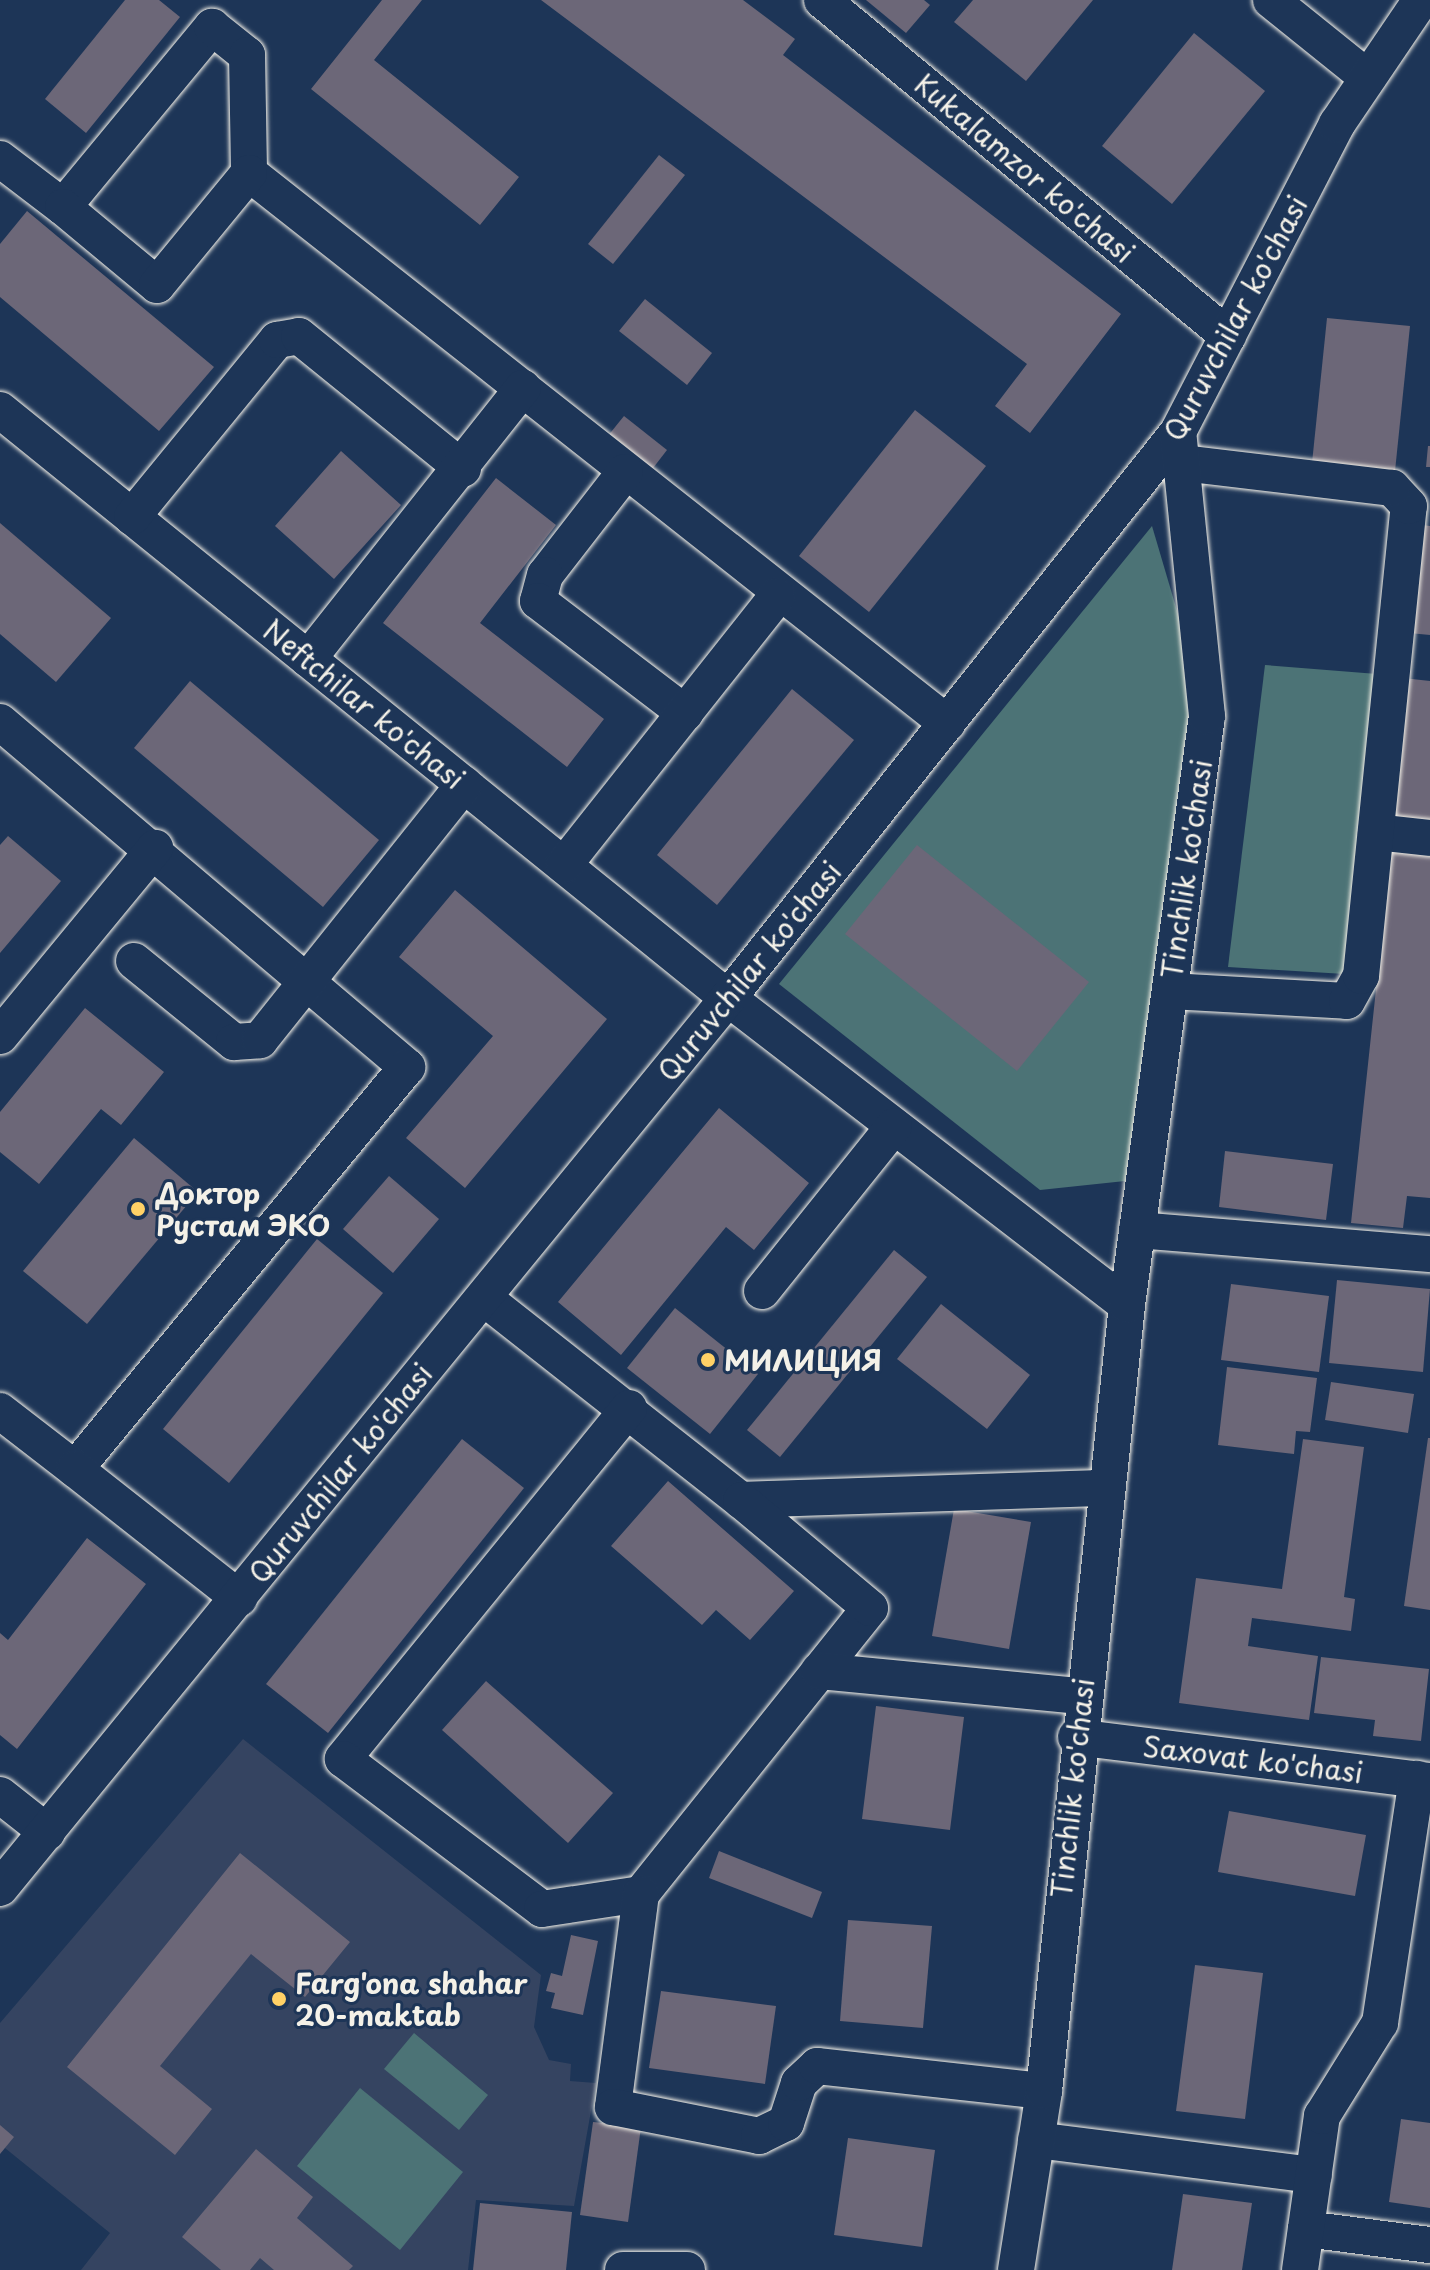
<!DOCTYPE html>
<meta charset="utf-8">
<style>
body{margin:0}
#map{position:relative;width:1430px;height:2270px;overflow:hidden;background:#1d3557;font-family:"Playpen Sans",sans-serif}
div>[style]{position:absolute}
.built>*{inset:0;background:#354461}
.green>*{inset:0;background:#4c7376}
.building>*{inset:0;background:#6c6778}
.roads{filter:drop-shadow(0 0 2px #f4f1e8) drop-shadow(0 0 2px #f4f1e8)}
.minor>*{height:36px;margin:-18px;padding:0 18px;transform-origin:18px;border-radius:18px;background:#1d3557}
.dots>*{width:22px;height:22px;translate:-50% -50%;box-sizing:border-box;border:4px solid #1d3557;border-radius:50%}
span{translate:-50% -50%;white-space:nowrap;text-align:center;line-height:1.15;-webkit-text-stroke:6px #1d3557;paint-order:stroke}
.street-label{font-size:28px;color:#f4f1e8}
.poi-label{font-size:28px;color:#f4f1e8;font-weight:700}
.left{translate:0 -50%;text-align:left}
</style>
<div id="map">
<div class="built">
<div style="clip-path:polygon(243px 1739px,541px 1975px,534px 2027px,549px 2060px,571px 2064px,570px 2081px,596px 2083px,574px 2206px,476px 2200px,468px 2270px,81px 2270px,110px 2233px,0 2144px,0 2023px)"></div>
</div>
<div class="green">
<div style="clip-path:polygon(1152px 526px,1206px 709px,1144px 1179px,1040px 1190px,779px 984px)"></div>
<div style="clip-path:polygon(1265px 665px,1377px 674px,1345px 974px,1228px 967px)"></div>
<div style="clip-path:polygon(414px 2033px,488px 2095px,459px 2130px,384px 2069px)"></div>
<div style="clip-path:polygon(360px 2088px,463px 2172px,400px 2250px,297px 2166px)"></div>
</div>
<div class="building">
<div style="clip-path:polygon(125px 0,159px 0,180px 17px,86px 133px,45px 99px)"></div>
<div style="clip-path:polygon(382px 0,422px 0,374px 60px,519px 177px,480px 225px,311px 89px)"></div>
<div style="clip-path:polygon(541px 0,743px 0,795px 39px,783px 55px,1121px 314px,1030px 433px,995px 406px,1027px 364px)"></div>
<div style="clip-path:polygon(866px 0,924px 0,930px 5px,906px 33px)"></div>
<div style="clip-path:polygon(973px 0,1093px 0,1026px 81px,954px 22px)"></div>
<div style="clip-path:polygon(1194px 33px,1265px 91px,1172px 204px,1102px 146px)"></div>
<div style="clip-path:polygon(659px 155px,685px 175px,613px 264px,588px 244px)"></div>
<div style="clip-path:polygon(27px 211px,214px 367px,159px 431px,0 297px,0 244px)"></div>
<div style="clip-path:polygon(645px 299px,712px 353px,687px 385px,619px 331px)"></div>
<div style="clip-path:polygon(1327px 318px,1410px 326px,1395px 471px,1312px 463px)"></div>
<div style="clip-path:polygon(915px 410px,986px 466px,869px 612px,799px 556px)"></div>
<div style="clip-path:polygon(624px 416px,667px 450px,650px 472px,607px 437px)"></div>
<div style="clip-path:polygon(1428px 446px,1430px 446px,1430px 467px,1426px 467px)"></div>
<div style="clip-path:polygon(341px 451px,401px 505px,334px 579px,275px 526px)"></div>
<div style="clip-path:polygon(496px 478px,556px 525px,480px 623px,604px 719px,567px 767px,383px 623px)"></div>
<div style="clip-path:polygon(0 523px,111px 618px,56px 682px,0 634px)"></div>
<div style="clip-path:polygon(1422px 525px,1430px 526px,1430px 635px,1409px 633px)"></div>
<div style="clip-path:polygon(1403px 678px,1430px 681px,1430px 824px,1385px 819px)"></div>
<div style="clip-path:polygon(190px 681px,379px 840px,323px 907px,134px 748px)"></div>
<div style="clip-path:polygon(792px 689px,854px 740px,717px 905px,657px 855px)"></div>
<div style="clip-path:polygon(8px 836px,61px 881px,0 953px,0 845px)"></div>
<div style="clip-path:polygon(917px 845px,1089px 982px,1017px 1071px,845px 934px)"></div>
<div style="clip-path:polygon(1391px 849px,1430px 852px,1430px 1198px,1407px 1196px,1403px 1228px,1351px 1223px)"></div>
<div style="clip-path:polygon(455px 890px,607px 1019px,465px 1188px,406px 1138px,493px 1036px,399px 957px)"></div>
<div style="clip-path:polygon(85px 1008px,164px 1072px,121px 1125px,101px 1109px,39px 1184px,0 1152px,0 1112px)"></div>
<div style="clip-path:polygon(719px 1108px,809px 1183px,754px 1250px,726px 1227px,621px 1355px,558px 1302px)"></div>
<div style="clip-path:polygon(134px 1138px,198px 1192px,87px 1324px,23px 1271px)"></div>
<div style="clip-path:polygon(1225px 1151px,1333px 1164px,1326px 1220px,1219px 1207px)"></div>
<div style="clip-path:polygon(389px 1176px,439px 1219px,393px 1273px,343px 1229px)"></div>
<div style="clip-path:polygon(317px 1239px,383px 1293px,229px 1483px,163px 1429px)"></div>
<div style="clip-path:polygon(894px 1250px,927px 1277px,780px 1457px,747px 1430px)"></div>
<div style="clip-path:polygon(1337px 1280px,1430px 1289px,1423px 1372px,1329px 1363px)"></div>
<div style="clip-path:polygon(1231px 1284px,1329px 1296px,1319px 1372px,1221px 1360px)"></div>
<div style="clip-path:polygon(941px 1304px,1030px 1375px,987px 1429px,897px 1359px)"></div>
<div style="clip-path:polygon(675px 1308px,758px 1374px,710px 1434px,627px 1368px)"></div>
<div style="clip-path:polygon(1227px 1367px,1317px 1378px,1310px 1432px,1296px 1431px,1294px 1454px,1218px 1445px)"></div>
<div style="clip-path:polygon(1331px 1382px,1414px 1394px,1408px 1433px,1325px 1420px)"></div>
<div style="clip-path:polygon(1428px 1438px,1430px 1438px,1430px 1610px,1404px 1606px)"></div>
<div style="clip-path:polygon(462px 1439px,524px 1488px,328px 1733px,266px 1684px)"></div>
<div style="clip-path:polygon(1303px 1439px,1364px 1447px,1344px 1597px,1355px 1599px,1351px 1631px,1252px 1618px,1248px 1646px,1318px 1656px,1309px 1720px,1179px 1703px,1196px 1578px,1282px 1589px)"></div>
<div style="clip-path:polygon(668px 1481px,794px 1591px,750px 1640px,716px 1610px,702px 1625px,611px 1546px)"></div>
<div style="clip-path:polygon(954px 1509px,1031px 1522px,1009px 1649px,932px 1636px)"></div>
<div style="clip-path:polygon(87px 1538px,146px 1584px,17px 1749px,0 1735px,0 1633px,8px 1640px)"></div>
<div style="clip-path:polygon(1321px 1657px,1429px 1669px,1421px 1741px,1373px 1736px,1375px 1720px,1314px 1713px)"></div>
<div style="clip-path:polygon(486px 1681px,613px 1793px,568px 1843px,442px 1730px)"></div>
<div style="clip-path:polygon(876px 1706px,964px 1717px,950px 1830px,862px 1819px)"></div>
<div style="clip-path:polygon(1229px 1811px,1366px 1835px,1355px 1896px,1218px 1872px)"></div>
<div style="clip-path:polygon(719px 1851px,822px 1892px,812px 1918px,709px 1878px)"></div>
<div style="clip-path:polygon(240px 1853px,350px 1942px,305px 1997px,251px 1954px,160px 2066px,212px 2109px,175px 2155px,67px 2067px)"></div>
<div style="clip-path:polygon(848px 1920px,932px 1926px,923px 2028px,840px 2021px)"></div>
<div style="clip-path:polygon(571px 1935px,598px 1941px,583px 2015px,551px 2008px,555px 1993px,546px 1991px,551px 1973px,562px 1976px)"></div>
<div style="clip-path:polygon(1195px 1965px,1263px 1973px,1245px 2119px,1176px 2111px)"></div>
<div style="clip-path:polygon(661px 1991px,776px 2006px,765px 2084px,649px 2068px)"></div>
<div style="clip-path:polygon(1401px 2119px,1430px 2123px,1430px 2208px,1389px 2202px)"></div>
<div style="clip-path:polygon(593px 2122px,641px 2127px,628px 2222px,580px 2215px)"></div>
<div style="clip-path:polygon(0 2125px,14px 2137px,0 2154px)"></div>
<div style="clip-path:polygon(848px 2138px,935px 2150px,922px 2247px,834px 2235px)"></div>
<div style="clip-path:polygon(256px 2149px,313px 2197px,297px 2218px,353px 2266px,349px 2270px,274px 2270px,260px 2258px,250px 2270px,221px 2270px,182px 2237px)"></div>
<div style="clip-path:polygon(1183px 2194px,1252px 2203px,1242px 2270px,1172px 2270px)"></div>
<div style="clip-path:polygon(480px 2203px,572px 2212px,566px 2270px,473px 2270px)"></div>
</div>
<div class="roads">
<div class="minor">
<div style="left:822px;top:0;width:527px;rotate:39.61deg"></div>
<div style="left:1271px;top:0;width:124px;rotate:38.8deg"></div>
<div style="left:0;top:159px;width:79px;rotate:37.3deg"></div>
<div style="left:63px;top:207px;width:234px;rotate:-50.4deg"></div>
<div style="left:212px;top:27px;width:45px;rotate:38.7deg"></div>
<div style="left:247px;top:55px;width:118px;rotate:89deg"></div>
<div style="left:249px;top:173px;width:889px;rotate:38.24deg"></div>
<div style="left:63px;top:207px;width:122px;rotate:39.7deg"></div>
<div style="left:157px;top:285px;width:145px;rotate:-50.6deg"></div>
<div style="left:0;top:410px;width:936px;rotate:38.93deg"></div>
<div style="left:728px;top:998px;width:503px;rotate:37.58deg"></div>
<div style="left:625px;top:472px;width:130px;rotate:127.8deg"></div>
<div style="left:545px;top:575px;width:27px;rotate:105deg"></div>
<div style="left:538px;top:601px;width:185px;rotate:37.3deg"></div>
<div style="left:132px;top:517px;width:229px;rotate:-50.7deg"></div>
<div style="left:277px;top:340px;width:22px;rotate:-10deg"></div>
<div style="left:299px;top:336px;width:211px;rotate:39deg"></div>
<div style="left:308px;top:659px;width:346px;rotate:-51.6deg"></div>
<div style="left:0;top:722px;width:534px;rotate:40.29deg"></div>
<div style="left:407px;top:1067px;width:521px;rotate:129.55deg"></div>
<div style="left:75px;top:1469px;width:95px;rotate:-142.3deg"></div>
<div style="left:1376px;top:832px;width:54px;rotate:6.3deg"></div>
<div style="left:564px;top:865px;width:343px;rotate:-51.6deg"></div>
<div style="left:134px;top:961px;width:129px;rotate:39deg"></div>
<div style="left:234px;top:1042px;width:26px;rotate:-4deg"></div>
<div style="left:260px;top:1040px;width:327px;rotate:-51.4deg"></div>
<div style="left:1170px;top:991px;width:177px;rotate:3.2deg"></div>
<div style="left:1347px;top:1001px;width:29px;rotate:-61deg"></div>
<div style="left:1361px;top:976px;width:472px;rotate:-84.2deg"></div>
<div style="left:1409px;top:506px;width:25px;rotate:-133deg"></div>
<div style="left:1392px;top:488px;width:211px;rotate:-173.2deg"></div>
<div style="left:0;top:1036px;width:244px;rotate:-50.5deg"></div>
<div style="left:1137px;top:1230px;width:294px;rotate:4.7deg"></div>
<div style="left:762px;top:1291px;width:211px;rotate:-51.3deg"></div>
<div style="left:484px;top:1298px;width:327px;rotate:38.2deg"></div>
<div style="left:741px;top:1500px;width:364px;rotate:-1.9deg"></div>
<div style="left:629px;top:1408px;width:453px;rotate:129.2deg"></div>
<div style="left:343px;top:1759px;width:249px;rotate:37deg"></div>
<div style="left:542px;top:1909px;width:100px;rotate:-8.6deg"></div>
<div style="left:641px;top:1894px;width:366px;rotate:-51.3deg"></div>
<div style="left:870px;top:1608px;width:168px;rotate:-140.1deg"></div>
<div style="left:75px;top:1469px;width:209px;rotate:38.2deg"></div>
<div style="left:819px;top:1671px;width:263px;rotate:5.5deg"></div>
<div style="left:1076px;top:1737px;width:357px;rotate:7.1deg"></div>
<div style="left:0;top:1795px;width:60px;rotate:38.2deg"></div>
<div style="left:0;top:1888px;width:1150px;rotate:-50.72deg"></div>
<div style="left:728px;top:998px;width:723px;rotate:-51.51deg"></div>
<div style="left:1178px;top:432px;width:347px;rotate:-62.7deg"></div>
<div style="left:1337px;top:124px;width:150px;rotate:-55.9deg"></div>
<div style="left:641px;top:1894px;width:215px;rotate:97.5deg"></div>
<div style="left:613px;top:2107px;width:149px;rotate:11.2deg"></div>
<div style="left:759px;top:2136px;width:30px;rotate:-26deg"></div>
<div style="left:786px;top:2123px;width:42px;rotate:-72deg"></div>
<div style="left:799px;top:2083px;width:25px;rotate:-43deg"></div>
<div style="left:817px;top:2066px;width:228px;rotate:6.3deg"></div>
<div style="left:1036px;top:2140px;width:280px;rotate:7.2deg"></div>
<div style="left:1306px;top:2229px;width:125px;rotate:7.4deg"></div>
<div style="left:623px;top:2270px;width:64px"></div>
<div style="left:1016px;top:2270px;width:181px;rotate:-81.1deg"></div>
<div style="left:1044px;top:2091px;width:790px;rotate:-83.97deg"></div>
<div style="left:1127px;top:1305px;width:594px;rotate:-82.27deg"></div>
<div style="left:1207px;top:716px;width:285px;rotate:-95.8deg"></div>
<div style="left:1300px;top:2270px;width:156px;rotate:-81.9deg"></div>
<div style="left:1322px;top:2116px;width:110px;rotate:-58.1deg"></div>
<div style="left:1380px;top:2023px;width:247px;rotate:-81.4deg"></div>
</div>
</div>
<div class="dots">
<div style="left:138px;top:1209px;background:#ffd166"></div>
<div style="left:708px;top:1360px;background:#ffd166"></div>
<div style="left:279px;top:1999px;background:#ffd166"></div>
</div>
<div class="street-label">
<span style="left:1025px;top:168px;rotate:40deg">Kukalamzor ko'chasi</span>
<span style="left:1235px;top:318px;rotate:-62deg">Quruvchilar ko'chasi</span>
<span style="left:364px;top:704px;rotate:39deg">Neftchilar ko'chasi</span>
<span style="left:1186px;top:869px;rotate:-82deg">Tinchlik ko'chasi</span>
<span style="left:749px;top:971px;rotate:-51deg">Quruvchilar ko'chasi</span>
<span style="left:340px;top:1473px;rotate:-51deg">Quruvchilar ko'chasi</span>
<span style="left:1253px;top:1759px;rotate:7deg">Saxovat ko'chasi</span>
<span style="left:1072px;top:1788px;rotate:-84deg">Tinchlik ko'chasi</span>
</div>
<div class="poi-label">
<span class="left" style="left:156px;top:1209px">Доктор<br>Рустам ЭКО</span>
<span class="left" style="left:724px;top:1360px">МИЛИЦИЯ</span>
<span class="left" style="left:295px;top:1999px">Farg'ona shahar<br>20-maktab</span>
</div>
</div>
